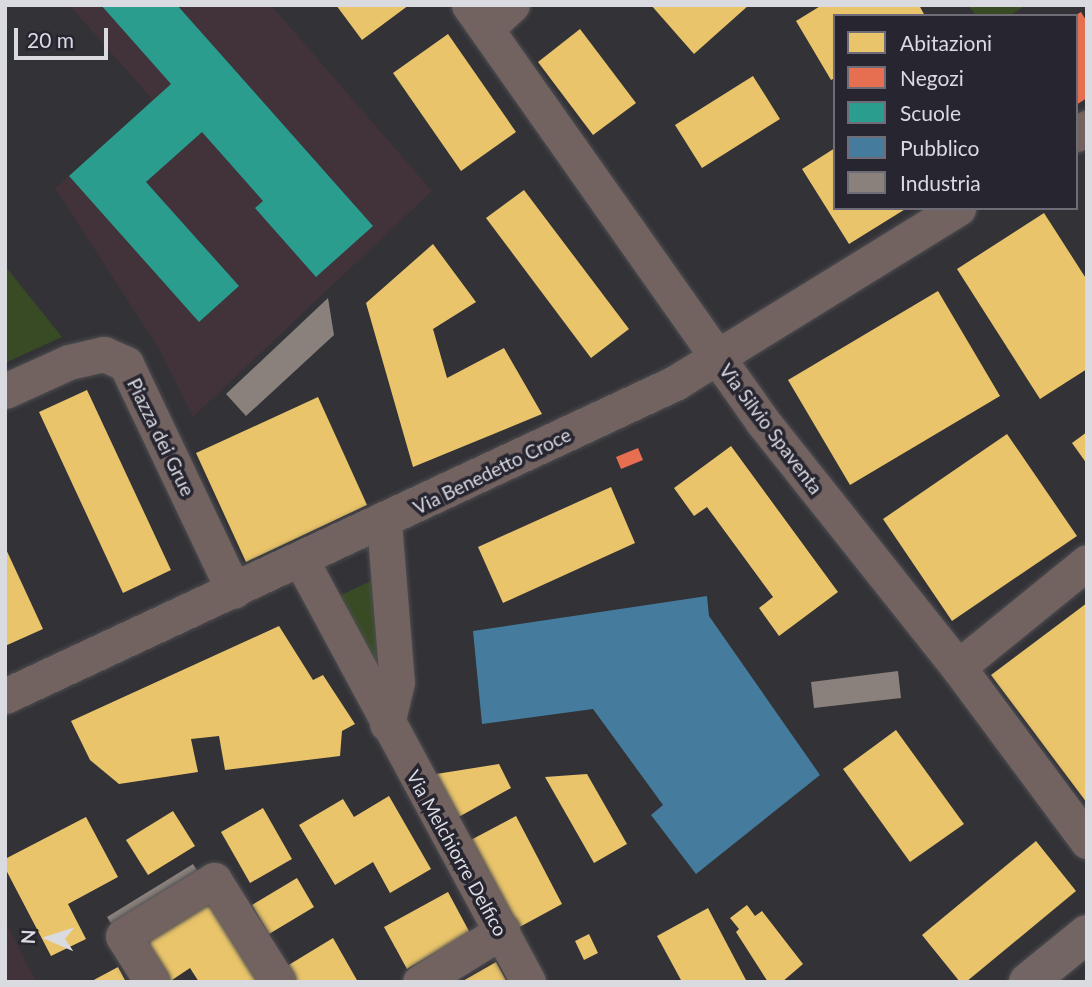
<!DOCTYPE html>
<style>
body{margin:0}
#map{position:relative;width:1092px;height:987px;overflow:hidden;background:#323237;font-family:Lato,sans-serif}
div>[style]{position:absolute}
.education>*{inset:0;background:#42323a}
.green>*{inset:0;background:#394b24}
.homes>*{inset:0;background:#e9c46a}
.shops>*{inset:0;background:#e76f51}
.schools>*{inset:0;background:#2a9d8f}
.public>*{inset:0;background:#457b9d}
.industry>*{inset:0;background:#8a817c}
.roads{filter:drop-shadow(0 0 2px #4e4e51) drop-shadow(0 0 2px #4e4e51)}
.minor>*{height:35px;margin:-17.5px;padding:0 17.5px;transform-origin:17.5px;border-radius:17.5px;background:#726361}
.secondary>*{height:38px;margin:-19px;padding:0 19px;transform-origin:19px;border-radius:19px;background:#736563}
span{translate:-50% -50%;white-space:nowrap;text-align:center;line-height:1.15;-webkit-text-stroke:7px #262530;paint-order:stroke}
.street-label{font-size:19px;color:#dadae1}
.frame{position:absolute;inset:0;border:7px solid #dadae1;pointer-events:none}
.legend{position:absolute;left:833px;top:14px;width:245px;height:196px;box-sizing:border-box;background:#262530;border:2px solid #6e6d77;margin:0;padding:9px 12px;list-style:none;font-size:21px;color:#dadae1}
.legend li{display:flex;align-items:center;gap:14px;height:35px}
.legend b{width:35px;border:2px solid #6e6d77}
.north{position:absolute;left:14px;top:903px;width:70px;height:70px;-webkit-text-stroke:5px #262530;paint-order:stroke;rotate:273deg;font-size:19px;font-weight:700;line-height:28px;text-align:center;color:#dadae1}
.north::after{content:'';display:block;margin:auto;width:24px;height:32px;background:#dadae1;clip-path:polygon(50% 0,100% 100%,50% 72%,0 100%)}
.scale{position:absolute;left:14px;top:28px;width:94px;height:32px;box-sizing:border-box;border:4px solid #dadae1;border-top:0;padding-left:9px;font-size:21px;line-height:24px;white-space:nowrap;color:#dadae1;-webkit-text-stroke:5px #262530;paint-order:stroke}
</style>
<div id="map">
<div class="education">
<div style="clip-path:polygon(69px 5px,271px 5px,432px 191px,193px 417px,159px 349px,55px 188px,153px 100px)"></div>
<div style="clip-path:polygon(5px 920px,29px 968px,37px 982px,5px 982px)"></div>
</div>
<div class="green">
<div style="clip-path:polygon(968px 5px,1026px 5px,1009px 16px,976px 16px)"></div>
<div style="clip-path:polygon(5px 266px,62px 337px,5px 363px)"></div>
<div style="clip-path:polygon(373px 580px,381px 679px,337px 597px)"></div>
</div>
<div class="homes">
<div style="clip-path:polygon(336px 5px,409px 5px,362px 40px)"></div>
<div style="clip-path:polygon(651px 5px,749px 5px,694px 54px)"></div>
<div style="clip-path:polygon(822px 5px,919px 5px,925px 16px,835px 16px,835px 78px,831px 80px,796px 21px)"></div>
<div style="clip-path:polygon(580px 29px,636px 103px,593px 135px,538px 62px)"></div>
<div style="clip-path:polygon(448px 34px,516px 132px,461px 171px,393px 73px)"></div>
<div style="clip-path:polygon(753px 76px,780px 119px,702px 168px,675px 125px)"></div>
<div style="clip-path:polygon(835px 148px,835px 208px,907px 208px,849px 244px,802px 169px)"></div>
<div style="clip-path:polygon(524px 190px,629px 329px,591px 358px,486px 218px)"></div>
<div style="clip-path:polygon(1044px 213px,1087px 280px,1087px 369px,1040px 399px,957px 269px)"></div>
<div style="clip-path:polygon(433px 244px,476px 302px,433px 329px,447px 378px,504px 348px,542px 414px,413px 467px,366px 303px)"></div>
<div style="clip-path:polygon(938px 291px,1000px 396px,850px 485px,788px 380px)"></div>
<div style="clip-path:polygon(87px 390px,171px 570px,123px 593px,39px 412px)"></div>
<div style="clip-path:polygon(318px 397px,367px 505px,246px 562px,196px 453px)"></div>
<div style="clip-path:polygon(1087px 432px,1087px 464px,1072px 443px)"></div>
<div style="clip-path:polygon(1007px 434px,1077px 536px,952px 621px,883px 519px)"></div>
<div style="clip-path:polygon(731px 446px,838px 592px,779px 636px,759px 608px,773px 597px,707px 507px,694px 516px,674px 488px)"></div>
<div style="clip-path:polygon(611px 487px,635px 543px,503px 603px,478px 547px)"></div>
<div style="clip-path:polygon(5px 547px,43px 629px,5px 646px)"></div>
<div style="clip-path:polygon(1087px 603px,1087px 803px,991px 675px)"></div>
<div style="clip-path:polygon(279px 626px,313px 680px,323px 675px,355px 724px,342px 731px,340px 756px,225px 770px,219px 736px,191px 739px,198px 772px,119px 784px,90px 760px,71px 721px)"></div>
<div style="clip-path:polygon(896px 730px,964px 824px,910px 862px,843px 769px)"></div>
<div style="clip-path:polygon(499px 764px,511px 788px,455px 819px,430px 775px)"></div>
<div style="clip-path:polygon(587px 774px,627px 844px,594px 863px,545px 777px)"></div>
<div style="clip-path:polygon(389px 796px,431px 869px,390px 893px,373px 862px,335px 885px,299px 825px,343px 799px,354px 817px)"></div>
<div style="clip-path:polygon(263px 808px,292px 859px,250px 883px,221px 832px)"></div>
<div style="clip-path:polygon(173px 811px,195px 846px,148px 875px,126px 840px)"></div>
<div style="clip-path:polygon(516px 816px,562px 904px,514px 930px,467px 842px)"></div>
<div style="clip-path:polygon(86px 817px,118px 877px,68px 904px,86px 939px,51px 956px,5px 868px,5px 859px)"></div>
<div style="clip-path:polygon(1036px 841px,1076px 891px,966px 982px,960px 982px,922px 935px)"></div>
<div style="clip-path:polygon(297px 878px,314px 907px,269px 934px,252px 905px)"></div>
<div style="clip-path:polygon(211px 892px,266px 982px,199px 982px,190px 968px,169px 982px,139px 937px)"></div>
<div style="clip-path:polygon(448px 892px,470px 933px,407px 969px,384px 927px)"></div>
<div style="clip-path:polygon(747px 905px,755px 916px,762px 911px,803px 964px,782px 982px,768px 982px,736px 932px,739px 929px,730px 918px)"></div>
<div style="clip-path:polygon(708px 908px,747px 982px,682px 982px,657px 936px)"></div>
<div style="clip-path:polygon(589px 934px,598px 953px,584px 960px,575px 941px)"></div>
<div style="clip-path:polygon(333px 938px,358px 982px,296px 982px,287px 966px)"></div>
<div style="clip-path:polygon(496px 962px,507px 982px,461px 982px)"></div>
<div style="clip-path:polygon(118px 967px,126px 982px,90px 982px)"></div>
</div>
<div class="shops">
<div style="clip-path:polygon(1081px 12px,1087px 22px,1087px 98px,1076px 105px,1076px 15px)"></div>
<div style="clip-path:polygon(638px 448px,643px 460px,621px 469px,616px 457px)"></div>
</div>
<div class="schools">
<div style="clip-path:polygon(101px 5px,177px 5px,373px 226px,316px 277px,255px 208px,263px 201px,202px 132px,146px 182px,239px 286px,199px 322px,69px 176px,171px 84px)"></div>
</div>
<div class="public">
<div style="clip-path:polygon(707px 596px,709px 616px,820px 775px,696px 874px,651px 815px,663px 805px,593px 709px,482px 724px,473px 631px)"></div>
</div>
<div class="industry">
<div style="clip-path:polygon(328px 298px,334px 335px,246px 416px,226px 394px)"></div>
<div style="clip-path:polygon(898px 671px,901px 698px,814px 708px,811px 682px)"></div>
<div style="clip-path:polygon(193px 864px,204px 881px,118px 935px,107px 917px)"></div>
</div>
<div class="roads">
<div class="minor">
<div style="left:469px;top:5px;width:510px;rotate:54.81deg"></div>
<div style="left:763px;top:422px;width:313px;rotate:51.5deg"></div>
<div style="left:958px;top:667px;width:217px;rotate:53.4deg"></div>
<div style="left:487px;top:28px;width:34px;rotate:-43deg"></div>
<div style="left:1076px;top:134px;width:13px;rotate:-29deg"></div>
<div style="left:5px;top:391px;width:70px;rotate:-24.4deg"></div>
<div style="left:69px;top:362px;width:36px;rotate:-13deg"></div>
<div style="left:104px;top:354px;width:24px;rotate:24deg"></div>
<div style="left:126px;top:364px;width:251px;rotate:64.6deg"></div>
<div style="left:384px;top:522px;width:161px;rotate:85.4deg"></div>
<div style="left:397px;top:682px;width:43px;rotate:103.4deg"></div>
<div style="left:301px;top:560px;width:479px;rotate:61.7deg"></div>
<div style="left:958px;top:667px;width:166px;rotate:-39.1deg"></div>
<div style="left:5px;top:696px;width:740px;rotate:-25.04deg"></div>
<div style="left:675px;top:383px;width:333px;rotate:-31.7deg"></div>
<div style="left:152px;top:982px;width:54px;rotate:-122.2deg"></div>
<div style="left:123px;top:936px;width:107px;rotate:-31.6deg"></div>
<div style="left:214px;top:880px;width:120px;rotate:57.9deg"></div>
<div style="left:420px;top:982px;width:97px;rotate:-31.9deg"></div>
</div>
<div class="secondary">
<div style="left:1028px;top:982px;width:76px;rotate:-39.1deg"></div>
</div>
</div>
<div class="street-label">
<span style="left:771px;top:429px;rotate:53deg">Via Silvio Spaventa</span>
<span style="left:161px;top:437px;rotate:64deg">Piazza dei Grue</span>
<span style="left:492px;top:471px;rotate:-26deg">Via Benedetto Croce</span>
<span style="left:457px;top:853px;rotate:61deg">Via Melchiorre Delfico</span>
</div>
<div class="frame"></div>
<ul class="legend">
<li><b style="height:19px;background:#e9c46a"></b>Abitazioni</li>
<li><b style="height:19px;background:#e76f51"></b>Negozi</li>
<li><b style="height:19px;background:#2a9d8f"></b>Scuole</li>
<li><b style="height:19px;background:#457b9d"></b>Pubblico</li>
<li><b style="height:19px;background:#8a817c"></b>Industria</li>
</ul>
<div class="north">N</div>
<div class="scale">20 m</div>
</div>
